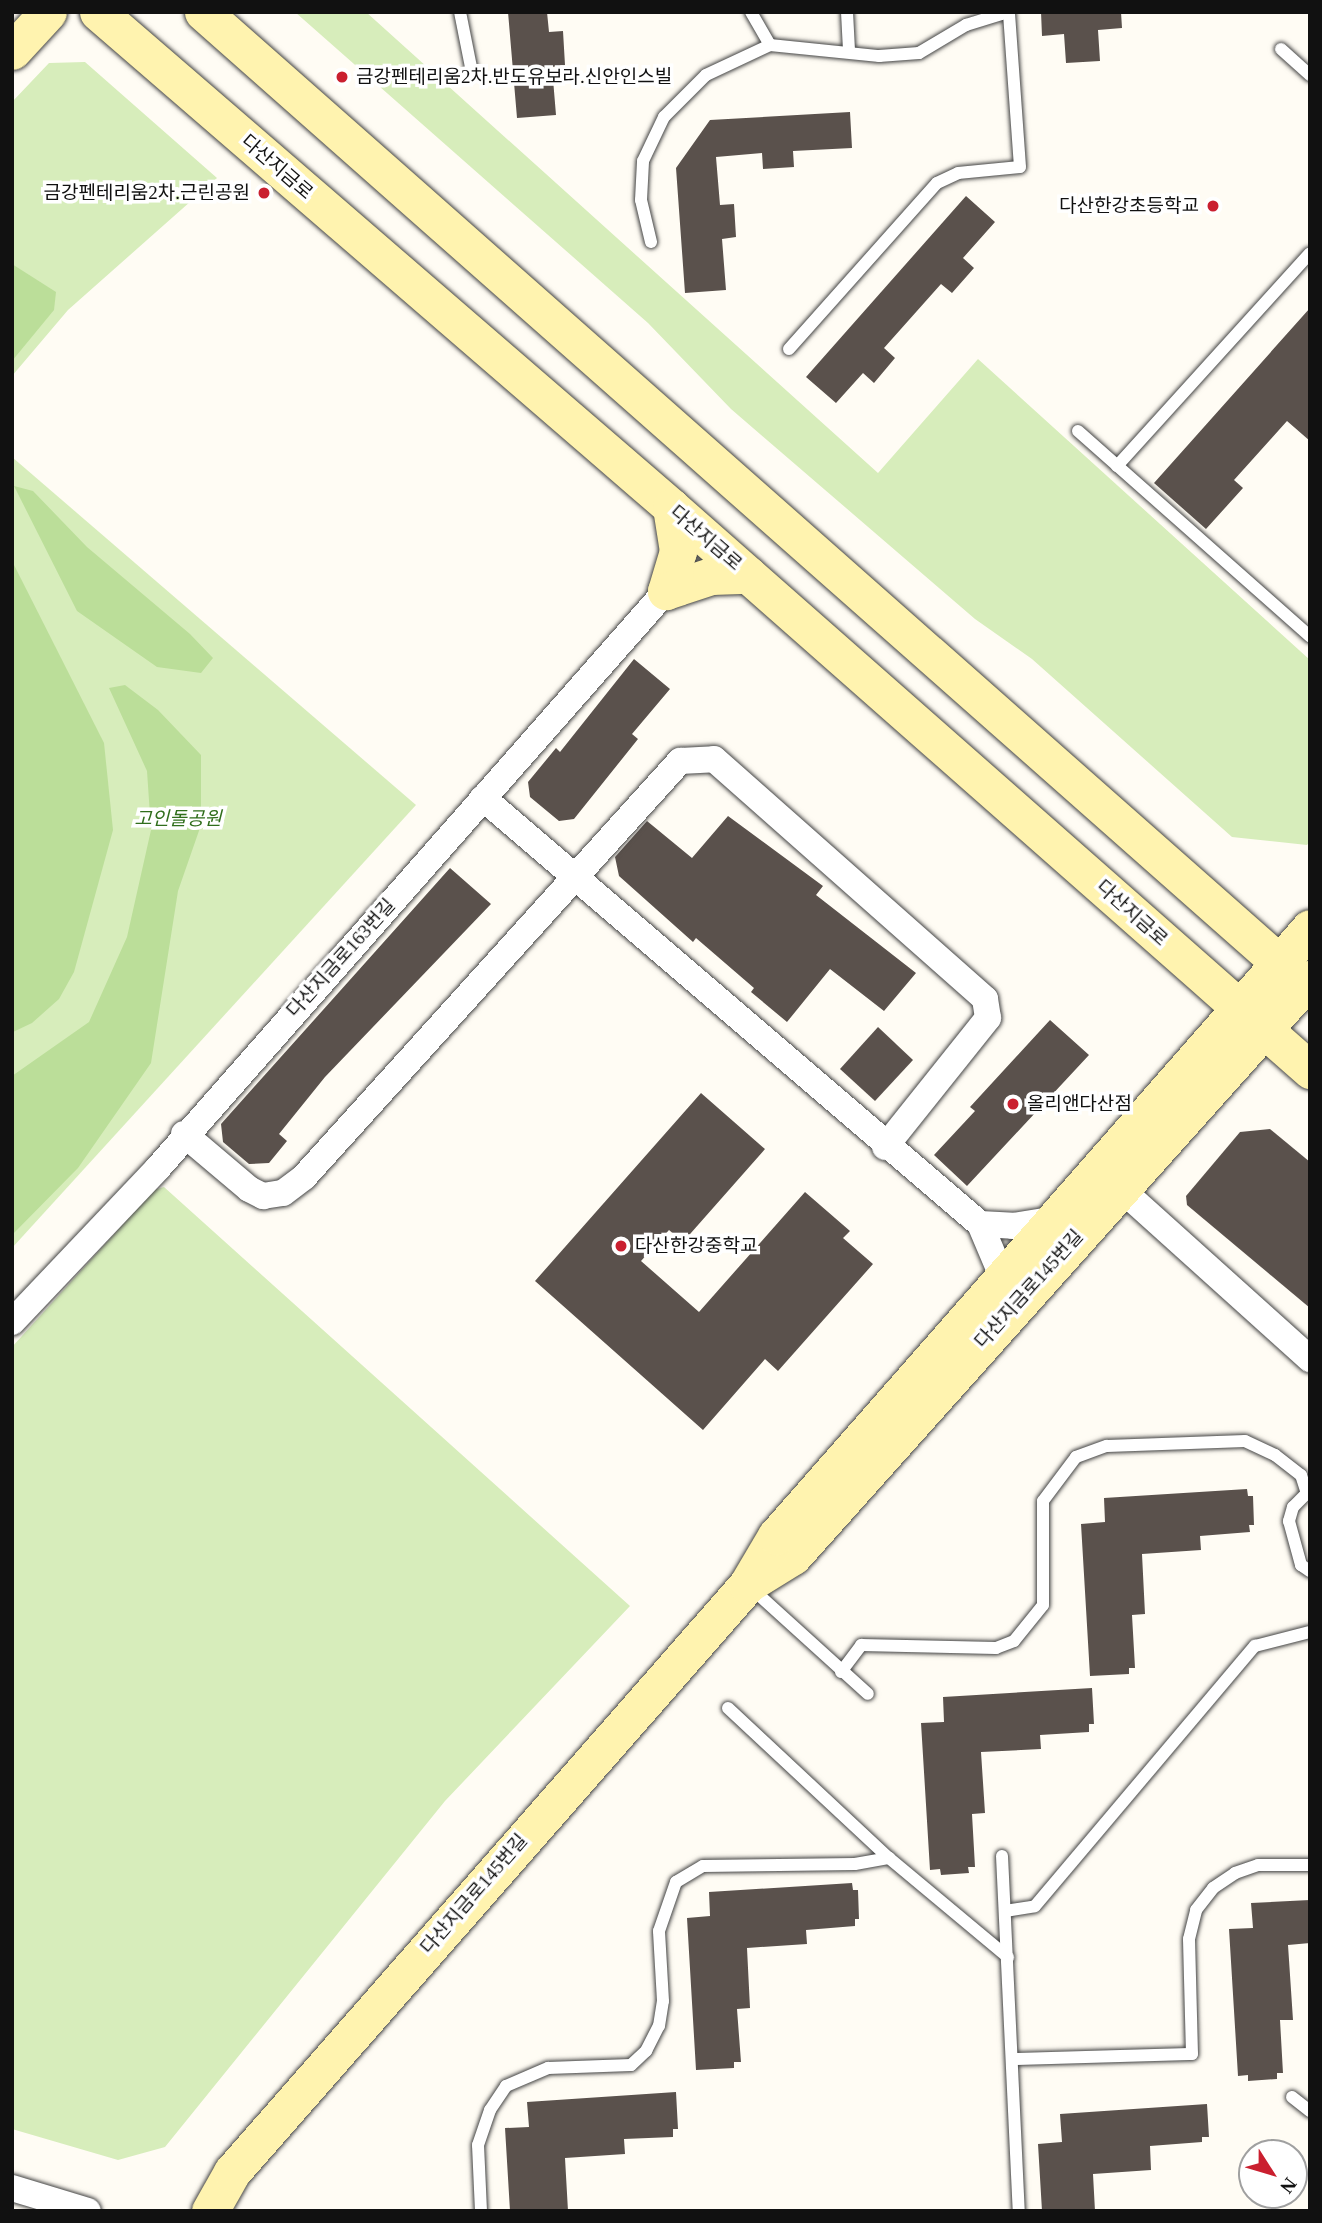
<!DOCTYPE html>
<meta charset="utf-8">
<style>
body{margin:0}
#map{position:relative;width:1322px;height:2223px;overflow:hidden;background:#fffcf4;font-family:"Times New Roman","Noto Sans KR",serif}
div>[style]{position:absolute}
.green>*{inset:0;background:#d7edbb}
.forest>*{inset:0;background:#bbde99}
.building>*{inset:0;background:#5a514c}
.roads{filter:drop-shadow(0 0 2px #444) drop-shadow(0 0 2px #444)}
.lane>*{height:12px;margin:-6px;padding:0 6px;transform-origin:6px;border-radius:6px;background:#fff}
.street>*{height:26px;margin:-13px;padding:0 13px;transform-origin:13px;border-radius:13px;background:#fff}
.secondary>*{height:37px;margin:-18.5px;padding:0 18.5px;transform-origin:18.5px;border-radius:18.5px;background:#fff3af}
.dots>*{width:19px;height:19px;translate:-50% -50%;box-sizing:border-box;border:4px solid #fff;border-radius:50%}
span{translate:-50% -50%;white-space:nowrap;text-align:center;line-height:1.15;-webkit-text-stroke:7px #fff;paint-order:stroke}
.poi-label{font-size:19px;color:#111}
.left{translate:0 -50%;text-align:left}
.right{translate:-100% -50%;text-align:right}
.street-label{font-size:19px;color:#111}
.park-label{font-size:19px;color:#306e1c;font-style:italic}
.frame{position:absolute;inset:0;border:14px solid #111;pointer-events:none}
.north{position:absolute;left:1238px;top:2139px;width:70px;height:70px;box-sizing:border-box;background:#fff;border:2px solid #a0a0a0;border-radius:50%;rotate:127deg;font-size:19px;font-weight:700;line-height:28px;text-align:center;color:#111}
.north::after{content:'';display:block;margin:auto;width:24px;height:32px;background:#ca1f2f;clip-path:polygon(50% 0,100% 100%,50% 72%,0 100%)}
</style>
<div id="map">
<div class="green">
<div style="clip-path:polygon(295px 12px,366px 12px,878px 473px,978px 359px,1310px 660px,1310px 841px,1307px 845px,1232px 837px,1032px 659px,975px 619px,731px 409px,648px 323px)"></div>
<div style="clip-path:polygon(85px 62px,217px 178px,68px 310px,12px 376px,12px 102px,49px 63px)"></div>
<div style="clip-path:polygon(12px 457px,416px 805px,12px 1248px)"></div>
<div style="clip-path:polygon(164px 1187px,630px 1606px,445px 1801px,165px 2147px,118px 2160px,12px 2129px,12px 1347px,154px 1190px)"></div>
</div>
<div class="forest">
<div style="clip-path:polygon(12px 264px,56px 292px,54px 310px,12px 361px)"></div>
<div style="clip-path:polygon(14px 486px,33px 491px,87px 547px,190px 634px,213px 658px,201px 673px,157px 667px,77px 611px)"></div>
<div style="clip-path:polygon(12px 561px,104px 743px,113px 830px,74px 972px,59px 999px,32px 1023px,13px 1032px)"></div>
<div style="clip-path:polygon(125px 685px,158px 710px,201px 755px,201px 825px,178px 891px,151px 1063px,78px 1168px,12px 1235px,12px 1076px,89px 1022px,127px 937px,151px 830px,147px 771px,109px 688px)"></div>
</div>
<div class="building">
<div style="clip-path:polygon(508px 12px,547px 12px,549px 32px,563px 31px,565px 65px,552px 67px,556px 115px,517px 118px)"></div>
<div style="clip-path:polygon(1041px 12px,1121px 12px,1122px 28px,1098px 30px,1100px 61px,1066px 63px,1064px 34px,1042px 36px)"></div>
<div style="clip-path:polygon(850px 112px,852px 148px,793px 151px,794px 167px,763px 169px,762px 153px,716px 157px,720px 205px,734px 204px,736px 237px,722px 239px,726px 290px,685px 293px,676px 168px,710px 120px)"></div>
<div style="clip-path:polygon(966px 196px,995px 222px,963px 258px,974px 268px,952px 293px,941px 284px,884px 348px,895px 358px,874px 383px,863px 373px,836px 403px,806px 377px)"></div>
<div style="clip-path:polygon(1310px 308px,1310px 441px,1287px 421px,1234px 480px,1243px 488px,1206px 529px,1154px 483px)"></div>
<div style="clip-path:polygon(634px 659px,670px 689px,632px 734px,638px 739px,574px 819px,559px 821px,530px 797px,528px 782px,556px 748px,560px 752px)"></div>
<div style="clip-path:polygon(728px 816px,823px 886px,816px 895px,916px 973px,884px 1011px,830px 969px,787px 1022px,751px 992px,754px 988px,696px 938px,693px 942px,619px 876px,615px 857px,647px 821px,692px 858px)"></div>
<div style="clip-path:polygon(450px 868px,491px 904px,325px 1077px,279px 1134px,287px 1141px,269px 1163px,249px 1164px,223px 1142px,221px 1124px)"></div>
<div style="clip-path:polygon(1050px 1020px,1089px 1055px,967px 1186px,934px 1155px,975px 1111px,970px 1107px)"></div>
<div style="clip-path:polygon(878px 1027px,913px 1060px,875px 1101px,840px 1069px)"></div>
<div style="clip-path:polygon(701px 1093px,765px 1149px,683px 1242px,669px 1230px,641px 1261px,699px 1312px,805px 1192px,850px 1231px,843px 1238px,873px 1264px,778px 1371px,765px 1359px,703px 1430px,535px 1281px)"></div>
<div style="clip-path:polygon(1270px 1129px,1310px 1162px,1310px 1308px,1187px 1205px,1186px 1196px,1240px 1132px)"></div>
<div style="clip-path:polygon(1247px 1489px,1248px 1496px,1253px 1496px,1254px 1525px,1249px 1525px,1250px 1532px,1200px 1536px,1201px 1550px,1142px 1554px,1145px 1614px,1132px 1615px,1135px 1668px,1129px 1668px,1129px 1674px,1090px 1676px,1081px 1524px,1105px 1522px,1104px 1498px)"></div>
<div style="clip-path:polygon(1092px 1688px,1094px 1724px,1089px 1724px,1089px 1732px,1040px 1735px,1041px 1749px,981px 1752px,985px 1813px,972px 1814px,975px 1867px,968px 1867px,969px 1873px,941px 1875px,940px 1869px,930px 1870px,921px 1723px,944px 1722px,943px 1697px)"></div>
<div style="clip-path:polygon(852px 1883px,853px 1890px,858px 1890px,859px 1919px,855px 1919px,855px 1926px,806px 1930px,807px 1944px,747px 1948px,750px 2008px,737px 2009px,741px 2062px,734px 2062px,734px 2068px,696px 2070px,687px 1918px,710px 1916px,709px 1892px)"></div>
<div style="clip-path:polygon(1310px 1900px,1310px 1943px,1288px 1945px,1293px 2020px,1280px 2020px,1283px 2073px,1277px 2073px,1277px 2079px,1248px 2081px,1248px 2075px,1238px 2076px,1229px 1929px,1253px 1928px,1251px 1903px)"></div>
<div style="clip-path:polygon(676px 2092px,678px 2129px,673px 2129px,673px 2137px,624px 2139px,625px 2154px,565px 2158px,568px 2211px,510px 2211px,505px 2128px,529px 2127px,527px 2102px)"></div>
<div style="clip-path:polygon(1207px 2104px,1209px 2137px,1202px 2137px,1202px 2142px,1150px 2146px,1151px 2170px,1093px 2174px,1095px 2211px,1042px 2211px,1038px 2144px,1062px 2142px,1060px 2114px)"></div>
</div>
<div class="roads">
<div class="lane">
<div style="left:460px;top:12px;width:61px;rotate:78.7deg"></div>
<div style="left:751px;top:12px;width:38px;rotate:60deg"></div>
<div style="left:847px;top:12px;width:39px;rotate:87deg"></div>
<div style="left:1281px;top:49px;width:39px;rotate:42deg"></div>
<div style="left:651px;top:242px;width:43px;rotate:-103.4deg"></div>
<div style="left:641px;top:200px;width:39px;rotate:-87deg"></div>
<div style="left:643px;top:161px;width:49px;rotate:-64.5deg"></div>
<div style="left:664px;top:117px;width:59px;rotate:-45deg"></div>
<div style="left:706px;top:75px;width:71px;rotate:-25.1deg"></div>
<div style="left:770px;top:45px;width:110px;rotate:5.8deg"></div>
<div style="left:879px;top:56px;width:40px;rotate:-4.3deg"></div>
<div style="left:919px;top:53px;width:55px;rotate:-30.8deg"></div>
<div style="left:966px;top:25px;width:44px;rotate:-17.2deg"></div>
<div style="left:789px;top:349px;width:222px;rotate:-48.3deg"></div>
<div style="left:937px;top:183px;width:23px;rotate:-25deg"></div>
<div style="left:958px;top:173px;width:62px;rotate:-5.5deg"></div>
<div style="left:1020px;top:167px;width:155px;rotate:-94.1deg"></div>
<div style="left:1078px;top:431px;width:310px;rotate:41.5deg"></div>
<div style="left:1117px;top:466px;width:287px;rotate:-47.8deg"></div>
<div style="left:750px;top:1587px;width:159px;rotate:42.2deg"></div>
<div style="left:841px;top:1672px;width:34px;rotate:-53deg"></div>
<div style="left:861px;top:1645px;width:135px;rotate:1.3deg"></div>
<div style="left:996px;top:1648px;width:19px;rotate:-21deg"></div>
<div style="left:1014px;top:1641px;width:46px;rotate:-51.1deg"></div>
<div style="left:1043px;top:1605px;width:104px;rotate:-90deg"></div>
<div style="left:1043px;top:1501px;width:55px;rotate:-53.1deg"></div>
<div style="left:1076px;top:1457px;width:33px;rotate:-20deg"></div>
<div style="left:1107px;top:1446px;width:138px;rotate:-2.1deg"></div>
<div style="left:1245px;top:1441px;width:33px;rotate:25deg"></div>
<div style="left:1275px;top:1455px;width:33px;rotate:38deg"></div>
<div style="left:1301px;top:1475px;width:19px;rotate:72deg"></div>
<div style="left:1307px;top:1493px;width:20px;rotate:135deg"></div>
<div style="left:1293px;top:1507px;width:15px;rotate:106deg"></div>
<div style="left:1289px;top:1521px;width:46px;rotate:74.7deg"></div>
<div style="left:1301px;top:1565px;width:11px;rotate:34deg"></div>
<div style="left:728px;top:1708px;width:220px;rotate:43deg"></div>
<div style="left:889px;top:1858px;width:155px;rotate:39.8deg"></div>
<div style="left:1002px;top:1856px;width:355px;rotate:87.3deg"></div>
<div style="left:1005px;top:1911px;width:30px;rotate:-9deg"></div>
<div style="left:1035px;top:1906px;width:341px;rotate:-49.8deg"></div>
<div style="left:1255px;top:1646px;width:57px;rotate:-14.3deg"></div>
<div style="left:1014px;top:2059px;width:178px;rotate:-1.6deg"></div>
<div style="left:1192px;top:2054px;width:115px;rotate:-91.5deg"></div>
<div style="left:1189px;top:1939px;width:30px;rotate:-76deg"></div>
<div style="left:1196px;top:1910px;width:28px;rotate:-52deg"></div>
<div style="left:1213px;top:1888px;width:27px;rotate:-34deg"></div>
<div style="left:1235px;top:1873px;width:24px;rotate:-19deg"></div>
<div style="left:1258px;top:1865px;width:52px"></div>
<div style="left:1292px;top:2097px;width:23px;rotate:38deg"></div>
<div style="left:481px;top:2211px;width:66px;rotate:-92.6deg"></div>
<div style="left:478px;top:2145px;width:37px;rotate:-71deg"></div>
<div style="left:490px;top:2110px;width:29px;rotate:-56deg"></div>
<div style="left:506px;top:2086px;width:46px;rotate:-23.2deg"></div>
<div style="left:548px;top:2068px;width:83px;rotate:-2.1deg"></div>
<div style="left:631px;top:2065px;width:21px;rotate:-43deg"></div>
<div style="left:646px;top:2051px;width:28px;rotate:-63deg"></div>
<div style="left:659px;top:2026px;width:25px;rotate:-81deg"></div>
<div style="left:663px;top:2001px;width:70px;rotate:-93.3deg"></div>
<div style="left:659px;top:1931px;width:52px;rotate:-70.9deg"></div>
<div style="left:676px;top:1882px;width:31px;rotate:-31deg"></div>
<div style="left:703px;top:1866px;width:152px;rotate:-0.8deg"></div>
<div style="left:855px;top:1864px;width:35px;rotate:-10deg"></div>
</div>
<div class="street">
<div style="left:483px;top:798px;width:655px;rotate:40.6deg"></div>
<div style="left:184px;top:1134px;width:85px;rotate:40.2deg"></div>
<div style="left:249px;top:1189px;width:16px;rotate:27deg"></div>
<div style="left:263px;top:1196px;width:20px;rotate:-9deg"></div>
<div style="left:283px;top:1193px;width:26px;rotate:-37deg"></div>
<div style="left:304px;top:1177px;width:561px;rotate:-47.89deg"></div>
<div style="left:680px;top:761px;width:34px;rotate:-3deg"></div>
<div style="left:714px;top:759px;width:362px;rotate:41.5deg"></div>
<div style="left:985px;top:999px;width:19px;rotate:81deg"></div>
<div style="left:988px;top:1018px;width:165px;rotate:128.6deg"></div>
<div style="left:1120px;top:1188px;width:256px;rotate:42deg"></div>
<div style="left:1002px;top:1276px;width:56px;rotate:-112.9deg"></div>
<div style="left:980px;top:1224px;width:33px;rotate:3deg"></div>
<div style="left:1013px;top:1226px;width:36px;rotate:-9deg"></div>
<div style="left:12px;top:1322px;width:212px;rotate:-46.5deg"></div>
<div style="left:158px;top:1168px;width:769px;rotate:-48.64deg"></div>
<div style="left:12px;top:2188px;width:79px;rotate:16.8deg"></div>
</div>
<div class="secondary">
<div style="left:98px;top:12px;width:757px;rotate:40.82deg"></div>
<div style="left:671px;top:507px;width:852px;rotate:41.38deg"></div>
<div style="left:203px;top:12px;width:1477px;rotate:41.46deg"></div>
<div style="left:12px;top:51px;width:53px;rotate:-47.3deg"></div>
<div style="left:671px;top:507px;width:45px;rotate:81deg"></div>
<div style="left:678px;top:551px;width:42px;rotate:106.7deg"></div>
<div style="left:666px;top:591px;width:47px;rotate:-18.4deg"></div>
<div style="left:711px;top:576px;width:37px;rotate:-2deg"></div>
<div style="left:751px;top:1582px;width:49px;rotate:-31.8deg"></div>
<div style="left:793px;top:1556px;width:775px;rotate:-48.19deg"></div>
<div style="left:210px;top:2211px;width:45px;rotate:-60.6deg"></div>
<div style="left:232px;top:2172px;width:781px;rotate:-48.74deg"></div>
<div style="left:747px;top:1585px;width:57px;rotate:-59.4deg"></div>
<div style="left:776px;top:1536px;width:809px;rotate:-48.71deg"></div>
</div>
</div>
<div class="dots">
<div style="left:342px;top:77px;background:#ca1f2f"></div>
<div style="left:264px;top:193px;background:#ca1f2f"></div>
<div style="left:1213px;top:206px;background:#ca1f2f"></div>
<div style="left:1013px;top:1104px;background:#ca1f2f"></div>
<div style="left:621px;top:1246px;background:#ca1f2f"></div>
</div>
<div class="poi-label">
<span class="left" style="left:356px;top:77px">금강펜테리움2차.반도유보라.신안인스빌</span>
<span class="right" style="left:250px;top:193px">금강펜테리움2차.근린공원</span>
<span class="right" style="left:1199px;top:206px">다산한강초등학교</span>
<span class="left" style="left:1027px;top:1104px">올리앤다산점</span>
<span class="left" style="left:635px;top:1246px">다산한강중학교</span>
</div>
<div class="street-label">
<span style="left:277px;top:167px;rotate:41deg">다산지금로</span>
<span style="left:706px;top:538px;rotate:41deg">다산지금로</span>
<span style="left:1132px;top:913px;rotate:42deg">다산지금로</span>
<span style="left:341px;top:958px;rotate:-48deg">다산지금로163번길</span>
<span style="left:1029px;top:1289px;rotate:-48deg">다산지금로145번길</span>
<span style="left:474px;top:1894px;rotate:-49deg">다산지금로145번길</span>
</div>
<div class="park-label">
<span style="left:178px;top:819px">고인돌공원</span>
</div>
<div class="frame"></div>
<div class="north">N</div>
</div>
